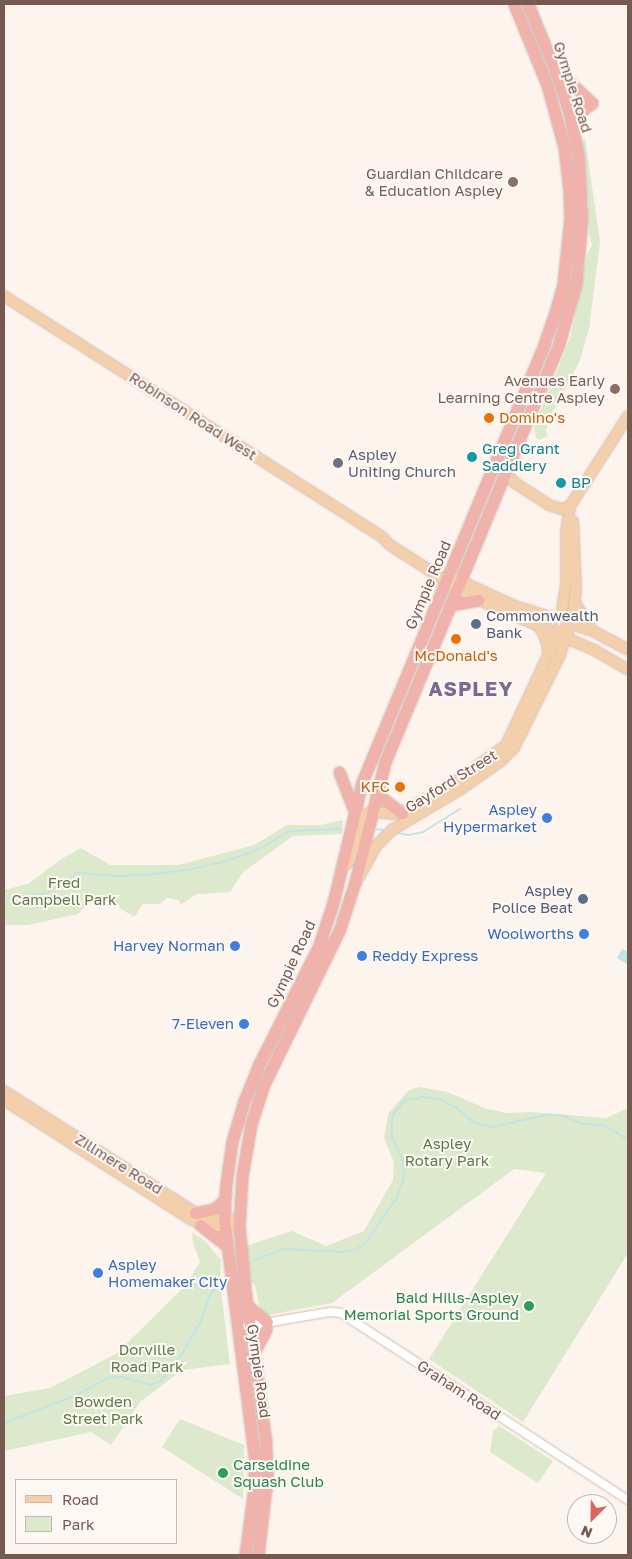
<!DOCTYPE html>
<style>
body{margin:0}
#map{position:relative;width:632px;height:1559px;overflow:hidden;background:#fcf4ed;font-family:"Golos Text",sans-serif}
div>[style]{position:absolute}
.green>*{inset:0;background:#dce9cc}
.water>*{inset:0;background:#c2e4e4}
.stream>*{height:2px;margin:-1px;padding:0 1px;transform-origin:1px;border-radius:1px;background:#c2e4e4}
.roads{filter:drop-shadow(0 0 1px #d0bdb5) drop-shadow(0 0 1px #d0bdb5)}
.minor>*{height:8px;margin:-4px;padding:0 4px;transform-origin:4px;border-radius:4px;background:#fff}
.major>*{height:10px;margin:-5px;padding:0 5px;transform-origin:5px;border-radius:5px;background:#f4cfac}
.highway>*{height:11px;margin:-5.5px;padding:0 5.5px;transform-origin:5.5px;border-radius:5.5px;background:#f0b2aa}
.dots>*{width:14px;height:14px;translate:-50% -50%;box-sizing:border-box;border:2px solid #fef8f4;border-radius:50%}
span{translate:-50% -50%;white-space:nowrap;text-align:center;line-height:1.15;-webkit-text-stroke:4px #fef8f4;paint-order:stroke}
.street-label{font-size:15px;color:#765951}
.education-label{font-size:15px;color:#785e54}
.right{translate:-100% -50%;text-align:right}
.food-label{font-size:15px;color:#c56008}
.left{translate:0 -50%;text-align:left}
.culture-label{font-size:15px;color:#0d838f}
.worship-label{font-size:15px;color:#5b616d}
.service-label{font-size:15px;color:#4e5e75}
.shop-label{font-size:15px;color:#366cbe}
.park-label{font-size:15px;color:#5f7a4a}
.leisure-label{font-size:15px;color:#27864d}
.district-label{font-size:20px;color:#7e6991;font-weight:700;letter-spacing:1px}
.frame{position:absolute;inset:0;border:5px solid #765951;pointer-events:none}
.legend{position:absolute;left:15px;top:1479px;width:162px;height:65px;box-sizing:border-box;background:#fef8f4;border:1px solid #c8b8b3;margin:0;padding:6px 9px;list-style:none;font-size:15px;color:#765951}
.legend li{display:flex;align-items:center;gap:10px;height:25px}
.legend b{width:25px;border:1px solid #c8b8b3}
.north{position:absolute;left:567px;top:1494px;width:50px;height:50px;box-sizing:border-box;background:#fef8f4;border:1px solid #c8b8b3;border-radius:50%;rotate:203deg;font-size:14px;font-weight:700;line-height:20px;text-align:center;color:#765951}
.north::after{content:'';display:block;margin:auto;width:18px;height:22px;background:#da675e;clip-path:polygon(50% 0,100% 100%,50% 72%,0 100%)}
</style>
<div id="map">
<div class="green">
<div style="clip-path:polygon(585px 138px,600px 242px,589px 329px,579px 363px,549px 419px,546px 430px,548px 436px,539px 440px,536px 438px,534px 427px,570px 339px,587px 255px,592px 245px,589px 234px,589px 210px,582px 141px)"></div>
<div style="clip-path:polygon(343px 820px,342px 834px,293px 836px,243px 872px,230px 892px,197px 894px,181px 904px,178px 900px,167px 898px,160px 904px,143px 904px,134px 917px,99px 895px,95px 896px,78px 914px,28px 925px,4px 925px,4px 890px,28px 884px,63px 858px,81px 848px,110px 865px,179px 865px,254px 845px,287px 825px,320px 825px)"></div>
<div style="clip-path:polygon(419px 1087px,447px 1092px,487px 1109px,507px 1113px,533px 1112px,606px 1118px,628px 1108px,628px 1253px,523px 1422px,429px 1359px,546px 1173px,514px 1169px,332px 1303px,268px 1315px,260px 1309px,255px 1286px,251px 1281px,246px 1246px,292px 1231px,326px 1246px,364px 1231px,393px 1180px,394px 1163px,384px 1138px,388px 1114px,408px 1091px)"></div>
<div style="clip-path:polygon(192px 1232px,205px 1241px,221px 1260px,220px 1283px,230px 1364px,182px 1370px,140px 1402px,111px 1445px,91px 1432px,4px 1451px,4px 1396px,50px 1388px,116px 1354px,186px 1285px,200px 1262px,193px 1243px)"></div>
<div style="clip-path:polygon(180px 1419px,244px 1445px,243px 1499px,162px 1447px)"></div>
<div style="clip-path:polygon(499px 1426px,553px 1461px,538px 1483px,490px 1452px,493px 1431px)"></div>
</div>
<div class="water">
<div style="clip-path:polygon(622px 949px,628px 952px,628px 965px,617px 958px)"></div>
</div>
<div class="stream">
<div style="left:377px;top:829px;width:6px;rotate:9deg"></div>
<div style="left:398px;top:833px;width:10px;rotate:11deg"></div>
<div style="left:408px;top:835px;width:15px;rotate:-11deg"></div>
<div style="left:423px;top:832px;width:44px;rotate:-31.9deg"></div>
<div style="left:4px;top:899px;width:43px;rotate:-7.9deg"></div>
<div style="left:47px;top:893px;width:37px;rotate:-33deg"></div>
<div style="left:78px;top:873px;width:42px;rotate:4.1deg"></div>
<div style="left:120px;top:876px;width:33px;rotate:-3deg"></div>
<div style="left:153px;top:874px;width:39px;rotate:-7deg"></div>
<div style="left:192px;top:869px;width:35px;rotate:-13deg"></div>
<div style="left:226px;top:861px;width:37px;rotate:-20deg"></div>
<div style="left:261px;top:848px;width:33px;rotate:-31deg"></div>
<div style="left:289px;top:831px;width:52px;rotate:-2.2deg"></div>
<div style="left:255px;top:1260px;width:31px;rotate:-21deg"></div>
<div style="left:284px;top:1249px;width:62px;rotate:2.8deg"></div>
<div style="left:346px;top:1252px;width:11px;rotate:-15deg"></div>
<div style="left:357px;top:1249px;width:11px;rotate:-38deg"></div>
<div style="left:366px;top:1242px;width:52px;rotate:-55.1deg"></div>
<div style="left:396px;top:1199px;width:22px;rotate:-68deg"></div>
<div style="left:404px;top:1179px;width:18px;rotate:-93deg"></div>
<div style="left:403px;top:1161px;width:27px;rotate:-114deg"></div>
<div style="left:392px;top:1136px;width:20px;rotate:-90deg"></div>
<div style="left:392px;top:1116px;width:19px;rotate:-51deg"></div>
<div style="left:404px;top:1101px;width:19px;rotate:-12deg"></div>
<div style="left:423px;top:1097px;width:17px;rotate:7deg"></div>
<div style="left:440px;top:1099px;width:21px;rotate:29deg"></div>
<div style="left:458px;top:1109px;width:20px;rotate:41deg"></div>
<div style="left:473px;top:1122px;width:21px;rotate:14deg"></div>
<div style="left:493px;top:1127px;width:54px;rotate:-12.8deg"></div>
<div style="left:546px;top:1115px;width:18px;rotate:3deg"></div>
<div style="left:564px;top:1116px;width:20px;rotate:24deg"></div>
<div style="left:582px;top:1124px;width:22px;rotate:3deg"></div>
<div style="left:604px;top:1125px;width:28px;rotate:32deg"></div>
<div style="left:4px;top:1423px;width:78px;rotate:-21deg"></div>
<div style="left:77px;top:1395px;width:35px;rotate:-29deg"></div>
<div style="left:108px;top:1378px;width:14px;rotate:-4deg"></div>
<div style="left:122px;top:1377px;width:30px;rotate:15deg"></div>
<div style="left:151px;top:1385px;width:11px;rotate:-22deg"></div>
<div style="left:161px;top:1381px;width:31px;rotate:-52deg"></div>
<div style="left:180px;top:1357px;width:39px;rotate:-60deg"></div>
<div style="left:200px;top:1323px;width:32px;rotate:-70deg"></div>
<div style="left:211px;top:1293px;width:22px;rotate:-43deg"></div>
</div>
<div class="roads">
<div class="minor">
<div style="left:247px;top:1326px;width:84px;rotate:-9.6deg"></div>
<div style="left:330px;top:1312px;width:11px;rotate:5deg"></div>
<div style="left:341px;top:1313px;width:343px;rotate:33.1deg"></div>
</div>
<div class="major">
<div style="left:4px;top:296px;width:448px;rotate:32.5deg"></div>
<div style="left:382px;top:537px;width:11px;rotate:45deg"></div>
<div style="left:390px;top:545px;width:67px;rotate:32.7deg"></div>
<div style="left:446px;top:581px;width:38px;rotate:30deg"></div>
<div style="left:479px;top:600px;width:125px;rotate:23.5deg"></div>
<div style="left:594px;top:650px;width:39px;rotate:30deg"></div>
<div style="left:502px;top:469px;width:19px;rotate:47deg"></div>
<div style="left:515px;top:483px;width:40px;rotate:32.9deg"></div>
<div style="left:549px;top:505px;width:13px;rotate:18deg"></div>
<div style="left:561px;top:509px;width:9px;rotate:-18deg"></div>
<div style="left:454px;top:578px;width:67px;rotate:24.7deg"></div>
<div style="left:515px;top:606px;width:82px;rotate:17.8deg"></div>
<div style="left:593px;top:631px;width:40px;rotate:28deg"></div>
<div style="left:575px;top:603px;width:32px;rotate:58deg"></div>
<div style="left:539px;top:626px;width:16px;rotate:63deg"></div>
<div style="left:546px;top:640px;width:16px;rotate:79deg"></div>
<div style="left:341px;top:870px;width:15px;rotate:-48deg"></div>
<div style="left:351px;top:859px;width:36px;rotate:-77deg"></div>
<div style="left:359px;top:824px;width:10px;rotate:-61deg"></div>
<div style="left:364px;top:815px;width:9px;rotate:-21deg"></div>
<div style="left:372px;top:812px;width:21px;rotate:5deg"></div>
<div style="left:393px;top:814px;width:15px;rotate:-16deg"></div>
<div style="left:407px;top:810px;width:59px;rotate:-30.5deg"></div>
<div style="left:458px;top:780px;width:59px;rotate:-36.1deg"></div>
<div style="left:506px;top:745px;width:123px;rotate:-64.9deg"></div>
<div style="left:558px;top:634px;width:50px;rotate:-80.7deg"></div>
<div style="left:566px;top:585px;width:51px;rotate:-90deg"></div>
<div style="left:566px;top:534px;width:28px;rotate:-82deg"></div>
<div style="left:570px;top:506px;width:107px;rotate:-57.2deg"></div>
<div style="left:359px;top:877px;width:35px;rotate:-61deg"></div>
<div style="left:376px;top:846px;width:23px;rotate:-45deg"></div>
<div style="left:392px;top:830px;width:80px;rotate:-30.7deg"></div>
<div style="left:461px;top:789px;width:49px;rotate:-35deg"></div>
<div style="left:501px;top:761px;width:18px;rotate:-45deg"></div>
<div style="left:514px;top:748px;width:104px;rotate:-63.7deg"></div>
<div style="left:560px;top:655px;width:39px;rotate:-72deg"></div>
<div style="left:572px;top:618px;width:29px;rotate:-82deg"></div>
<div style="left:576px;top:589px;width:68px;rotate:-92.5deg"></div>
<div style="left:4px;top:1091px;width:236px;rotate:32.5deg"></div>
<div style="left:203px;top:1218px;width:36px;rotate:3deg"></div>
<div style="left:4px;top:1100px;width:223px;rotate:32.6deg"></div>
<div style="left:192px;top:1220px;width:15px;rotate:23deg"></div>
<div style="left:206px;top:1226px;width:27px"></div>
</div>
<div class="highway">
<div style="left:556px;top:73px;width:6px;rotate:18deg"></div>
<div style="left:562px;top:75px;width:41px;rotate:43deg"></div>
<div style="left:592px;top:103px;width:14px;rotate:144deg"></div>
<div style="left:581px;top:111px;width:19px;rotate:115deg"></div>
<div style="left:450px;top:605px;width:29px;rotate:-10deg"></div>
<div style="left:339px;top:772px;width:41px;rotate:68.5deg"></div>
<div style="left:376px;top:793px;width:33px;rotate:38deg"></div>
<div style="left:195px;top:1213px;width:19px;rotate:-12deg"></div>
<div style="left:214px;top:1209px;width:15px;rotate:-42deg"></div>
<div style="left:200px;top:1225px;width:34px;rotate:38deg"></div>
<div style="left:247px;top:1305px;width:26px;rotate:40deg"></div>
<div style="left:254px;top:1352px;width:26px;rotate:-62deg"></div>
<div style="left:245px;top:1555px;width:60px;rotate:-82.3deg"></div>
<div style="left:253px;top:1496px;width:34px;rotate:-87deg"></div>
<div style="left:255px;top:1462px;width:245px;rotate:-97.3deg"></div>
<div style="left:224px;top:1219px;width:35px;rotate:-87deg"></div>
<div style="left:226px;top:1184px;width:43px;rotate:-82.1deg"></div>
<div style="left:232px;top:1141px;width:42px;rotate:-73.3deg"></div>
<div style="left:244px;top:1101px;width:38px;rotate:-68deg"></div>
<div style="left:258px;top:1066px;width:136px;rotate:-63.2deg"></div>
<div style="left:319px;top:945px;width:44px;rotate:-71.6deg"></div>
<div style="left:333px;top:903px;width:124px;rotate:-76.5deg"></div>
<div style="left:362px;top:782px;width:465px;rotate:-67.4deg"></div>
<div style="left:541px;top:353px;width:39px;rotate:-71deg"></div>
<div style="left:554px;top:316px;width:33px;rotate:-74deg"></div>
<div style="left:563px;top:284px;width:65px;rotate:-83.9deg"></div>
<div style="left:570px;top:219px;width:30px;rotate:-92deg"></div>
<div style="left:569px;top:189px;width:42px;rotate:-96.8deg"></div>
<div style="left:564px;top:147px;width:64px;rotate:-105.3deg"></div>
<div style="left:547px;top:85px;width:87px;rotate:-112.2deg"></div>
<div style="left:258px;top:1555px;width:79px;rotate:-83.4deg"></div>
<div style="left:267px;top:1477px;width:34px;rotate:-92deg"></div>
<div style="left:266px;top:1443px;width:155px;rotate:-97.8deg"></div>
<div style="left:245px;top:1289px;width:63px;rotate:-95.4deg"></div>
<div style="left:239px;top:1226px;width:50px;rotate:-86.6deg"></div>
<div style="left:242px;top:1176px;width:53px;rotate:-80.2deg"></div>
<div style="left:251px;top:1124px;width:42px;rotate:-72deg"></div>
<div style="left:264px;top:1084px;width:170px;rotate:-63.9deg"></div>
<div style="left:339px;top:931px;width:52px;rotate:-71.9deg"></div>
<div style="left:355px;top:882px;width:124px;rotate:-76deg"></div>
<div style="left:385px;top:762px;width:450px;rotate:-67.4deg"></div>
<div style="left:558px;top:347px;width:66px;rotate:-74.3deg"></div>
<div style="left:576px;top:283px;width:65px;rotate:-84.7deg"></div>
<div style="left:582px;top:218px;width:64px;rotate:-93.6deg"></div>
<div style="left:578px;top:154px;width:39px;rotate:-102deg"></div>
<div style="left:570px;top:116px;width:38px;rotate:-107deg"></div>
<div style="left:559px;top:80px;width:82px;rotate:-112.2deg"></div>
</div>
</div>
<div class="dots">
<div style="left:513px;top:182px;background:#8d6e63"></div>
<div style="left:615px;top:389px;background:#8d6e63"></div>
<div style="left:489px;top:418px;background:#e8710a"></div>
<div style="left:472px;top:457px;background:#0f9aa8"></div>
<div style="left:338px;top:463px;background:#6b7280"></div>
<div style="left:561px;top:483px;background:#0f9aa8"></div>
<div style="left:476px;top:624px;background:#5c6f8a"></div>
<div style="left:456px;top:639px;background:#e8710a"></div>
<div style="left:400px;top:787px;background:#e8710a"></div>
<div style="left:547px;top:818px;background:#3f7fe0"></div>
<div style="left:583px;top:899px;background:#5c6f8a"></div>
<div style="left:584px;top:934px;background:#3f7fe0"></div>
<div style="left:235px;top:946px;background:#3f7fe0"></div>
<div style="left:362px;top:956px;background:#3f7fe0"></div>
<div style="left:244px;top:1024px;background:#3f7fe0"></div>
<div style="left:98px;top:1273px;background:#3f7fe0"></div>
<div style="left:529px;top:1306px;background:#2e9e5b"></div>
<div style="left:223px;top:1473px;background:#2e9e5b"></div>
</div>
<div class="street-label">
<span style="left:573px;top:87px;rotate:72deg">Gympie Road</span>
<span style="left:193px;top:416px;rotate:33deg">Robinson Road West</span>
<span style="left:428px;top:585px;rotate:-67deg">Gympie Road</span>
<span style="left:451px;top:781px;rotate:-32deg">Gayford Street</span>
<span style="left:291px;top:964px;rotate:-65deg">Gympie Road</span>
<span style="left:119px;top:1164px;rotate:32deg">Zillmere Road</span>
<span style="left:259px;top:1371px;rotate:82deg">Gympie Road</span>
<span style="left:459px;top:1390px;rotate:33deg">Graham Road</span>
</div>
<div class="education-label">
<span class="right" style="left:503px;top:182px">Guardian Childcare<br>&amp; Education Aspley</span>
<span class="right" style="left:605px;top:389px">Avenues Early<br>Learning Centre Aspley</span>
</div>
<div class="food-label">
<span class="left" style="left:499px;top:418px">Domino's</span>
<span style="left:456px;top:656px">McDonald's</span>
<span class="right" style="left:390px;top:787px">KFC</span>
</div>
<div class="culture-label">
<span class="left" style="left:482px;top:457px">Greg Grant<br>Saddlery</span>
<span class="left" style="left:571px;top:483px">BP</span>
</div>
<div class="worship-label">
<span class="left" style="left:348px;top:463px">Aspley<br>Uniting Church</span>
</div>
<div class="service-label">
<span class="left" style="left:486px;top:624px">Commonwealth<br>Bank</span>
<span class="right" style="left:573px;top:899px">Aspley<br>Police Beat</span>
</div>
<div class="shop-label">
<span class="right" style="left:537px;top:818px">Aspley<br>Hypermarket</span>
<span class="right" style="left:574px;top:934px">Woolworths</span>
<span class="right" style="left:225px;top:946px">Harvey Norman</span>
<span class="left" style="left:372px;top:956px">Reddy Express</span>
<span class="right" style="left:234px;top:1024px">7-Eleven</span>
<span class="left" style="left:108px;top:1273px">Aspley<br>Homemaker City</span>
</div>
<div class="park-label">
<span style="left:64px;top:891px">Fred<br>Campbell Park</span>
<span style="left:447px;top:1152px">Aspley<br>Rotary Park</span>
<span style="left:147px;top:1358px">Dorville<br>Road Park</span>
<span style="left:103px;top:1410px">Bowden<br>Street Park</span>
</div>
<div class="leisure-label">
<span class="right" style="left:519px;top:1306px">Bald Hills-Aspley<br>Memorial Sports Ground</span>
<span class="left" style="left:233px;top:1473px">Carseldine<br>Squash Club</span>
</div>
<div class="district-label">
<span style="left:471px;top:688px">ASPLEY</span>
</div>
<div class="frame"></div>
<ul class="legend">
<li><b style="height:6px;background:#f4cfac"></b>Road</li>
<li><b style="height:14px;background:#dce9cc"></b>Park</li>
</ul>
<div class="north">N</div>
</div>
